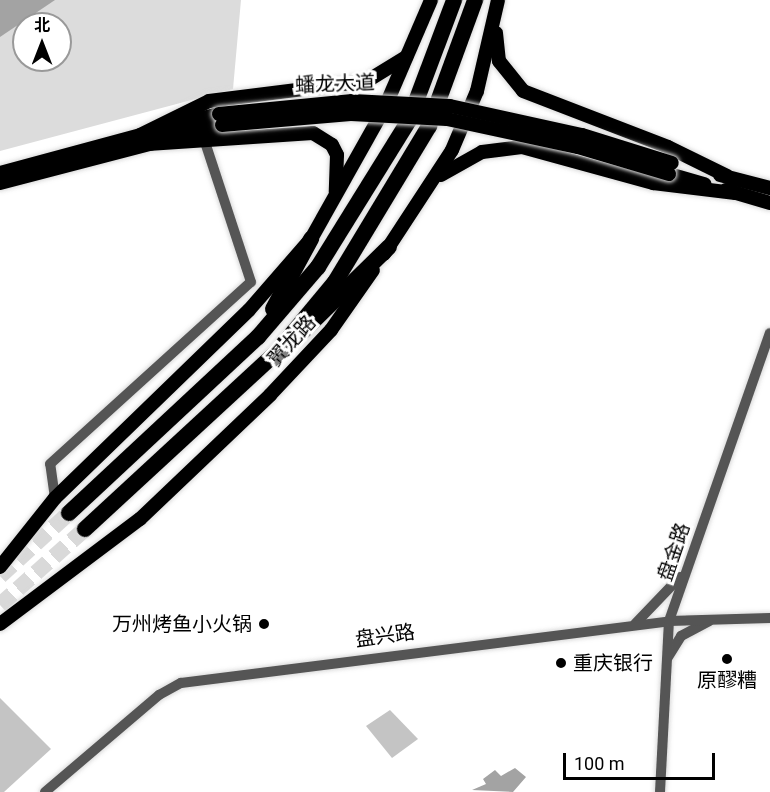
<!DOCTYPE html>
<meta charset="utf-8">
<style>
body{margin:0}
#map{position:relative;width:770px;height:792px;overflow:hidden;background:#fff;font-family:Roboto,"Noto Sans SC",sans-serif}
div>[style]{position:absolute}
.green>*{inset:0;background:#dcdcdc}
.water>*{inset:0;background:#a3a3a3}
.building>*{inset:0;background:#c4c4c4}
.highway-tunnel>*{height:16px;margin-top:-8px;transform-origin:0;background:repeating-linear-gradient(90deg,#d9d9d9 0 16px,transparent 0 24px)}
.roads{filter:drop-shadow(0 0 2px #dbdbdb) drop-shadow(0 0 2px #dbdbdb)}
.minor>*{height:10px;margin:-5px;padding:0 5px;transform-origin:5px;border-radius:5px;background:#555}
.major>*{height:14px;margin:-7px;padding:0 7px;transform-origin:7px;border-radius:7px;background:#000}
.highway>*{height:16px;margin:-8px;padding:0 8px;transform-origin:8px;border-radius:8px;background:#000}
.bridges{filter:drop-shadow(0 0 2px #dbdbdb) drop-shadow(0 0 2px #dbdbdb)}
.major-bridge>*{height:14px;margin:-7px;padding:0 7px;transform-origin:7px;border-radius:7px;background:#000}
.dots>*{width:16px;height:16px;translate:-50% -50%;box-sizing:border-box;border:3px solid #fff;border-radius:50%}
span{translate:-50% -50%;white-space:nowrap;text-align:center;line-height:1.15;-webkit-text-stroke:6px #fff;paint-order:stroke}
.street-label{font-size:20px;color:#000}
.poi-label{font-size:20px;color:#000}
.right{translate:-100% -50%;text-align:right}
.left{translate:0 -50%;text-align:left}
.north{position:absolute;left:12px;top:12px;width:60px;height:60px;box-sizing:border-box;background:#fff;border:2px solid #999;border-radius:50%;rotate:0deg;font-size:16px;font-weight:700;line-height:24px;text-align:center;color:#000}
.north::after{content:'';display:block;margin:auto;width:21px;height:27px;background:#000;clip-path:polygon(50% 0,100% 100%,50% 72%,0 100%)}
.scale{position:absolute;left:563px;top:753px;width:152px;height:27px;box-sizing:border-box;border:3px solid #000;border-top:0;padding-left:8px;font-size:18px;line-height:21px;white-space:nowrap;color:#000;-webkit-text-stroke:4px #fff;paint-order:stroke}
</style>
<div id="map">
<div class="green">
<div style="clip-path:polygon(evenodd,0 0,241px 0,233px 89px,0 151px,0 0,24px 24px,60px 24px,60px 60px,24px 60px,24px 24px)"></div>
</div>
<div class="water">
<div style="clip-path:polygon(0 0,55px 0,0 37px)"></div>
<div style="clip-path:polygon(515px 768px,526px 777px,513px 792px,472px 790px,486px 784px,483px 779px,495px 770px,501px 776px)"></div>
</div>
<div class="building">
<div style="clip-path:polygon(0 698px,51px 749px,4px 792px,0 792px)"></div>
<div style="clip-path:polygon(390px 710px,418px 739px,392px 758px,366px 726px)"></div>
</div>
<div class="highway-tunnel">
<div style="left:0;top:576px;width:93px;rotate:-42.4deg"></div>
<div style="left:0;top:605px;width:114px;rotate:-41.8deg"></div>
</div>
<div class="roads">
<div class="minor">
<div style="left:55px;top:498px;width:34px;rotate:-98deg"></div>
<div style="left:50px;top:464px;width:271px;rotate:-42.2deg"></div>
<div style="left:251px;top:282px;width:147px;rotate:-108.2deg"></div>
<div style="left:635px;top:624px;width:65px;rotate:-46.2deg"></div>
<div style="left:668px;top:657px;width:25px;rotate:-58deg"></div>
<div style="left:681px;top:636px;width:32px;rotate:-28deg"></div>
<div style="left:45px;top:792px;width:150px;rotate:-40.4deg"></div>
<div style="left:159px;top:695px;width:25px;rotate:-29deg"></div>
<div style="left:181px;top:683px;width:492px;rotate:-7.2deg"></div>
<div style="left:669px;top:621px;width:101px;rotate:-1.7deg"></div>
<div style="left:660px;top:792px;width:171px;rotate:-87deg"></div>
<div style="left:669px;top:621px;width:305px;rotate:-70.7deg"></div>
</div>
<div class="major">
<div style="left:496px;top:33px;width:28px;rotate:84deg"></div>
<div style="left:499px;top:61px;width:38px;rotate:51deg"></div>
<div style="left:523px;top:91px;width:155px;rotate:21.1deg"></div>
<div style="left:668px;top:147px;width:66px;rotate:26.2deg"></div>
<div style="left:140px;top:135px;width:77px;rotate:-26.2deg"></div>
<div style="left:209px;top:101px;width:159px;rotate:-7.2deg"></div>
<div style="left:367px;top:81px;width:46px;rotate:-31.6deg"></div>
<div style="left:148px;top:144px;width:165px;rotate:-3.8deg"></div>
<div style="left:313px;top:133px;width:22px;rotate:32deg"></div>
<div style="left:332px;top:145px;width:11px;rotate:63deg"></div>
<div style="left:337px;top:155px;width:37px;rotate:92deg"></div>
<div style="left:0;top:173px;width:227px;rotate:-15.1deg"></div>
<div style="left:669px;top:174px;width:37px;rotate:16deg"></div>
<div style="left:441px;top:175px;width:47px;rotate:-29.3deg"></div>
<div style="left:482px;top:152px;width:40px;rotate:-7.1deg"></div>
<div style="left:522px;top:147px;width:136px;rotate:15.4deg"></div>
<div style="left:653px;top:183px;width:83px;rotate:7deg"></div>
<div style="left:720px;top:175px;width:52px;rotate:14.6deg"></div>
<div style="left:0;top:183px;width:229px;rotate:-14.6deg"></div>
<div style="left:726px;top:190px;width:46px;rotate:16.5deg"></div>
<div style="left:384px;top:254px;width:124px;rotate:-56.8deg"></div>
<div style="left:452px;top:150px;width:64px;rotate:-67deg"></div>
<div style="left:477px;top:91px;width:93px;rotate:-77deg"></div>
<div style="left:0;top:567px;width:88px;rotate:-51.4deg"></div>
<div style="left:55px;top:498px;width:270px;rotate:-44.1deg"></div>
<div style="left:249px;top:310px;width:94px;rotate:-48.9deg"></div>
<div style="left:311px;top:239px;width:151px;rotate:-60.7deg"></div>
<div style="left:385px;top:107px;width:116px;rotate:-66.7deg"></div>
<div style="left:0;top:624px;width:175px;rotate:-36.9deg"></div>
<div style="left:140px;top:519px;width:180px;rotate:-43.6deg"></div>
<div style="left:270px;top:395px;width:89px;rotate:-46.8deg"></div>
<div style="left:331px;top:330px;width:73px;rotate:-55deg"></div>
</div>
<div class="highway">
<div style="left:273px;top:309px;width:80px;rotate:-61.5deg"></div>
<div style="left:296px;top:338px;width:130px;rotate:-44.4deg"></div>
<div style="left:69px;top:513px;width:258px;rotate:-43deg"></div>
<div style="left:258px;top:337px;width:92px;rotate:-49.4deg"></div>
<div style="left:318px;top:267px;width:173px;rotate:-58.2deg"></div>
<div style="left:409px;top:120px;width:128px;rotate:-69.4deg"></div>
<div style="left:85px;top:529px;width:260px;rotate:-42.7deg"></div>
<div style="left:276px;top:353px;width:92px;rotate:-50.3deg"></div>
<div style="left:335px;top:282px;width:182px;rotate:-58.9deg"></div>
<div style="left:429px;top:126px;width:134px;rotate:-69.9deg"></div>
</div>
</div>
<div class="bridges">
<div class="major-bridge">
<div style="left:219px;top:114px;width:134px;rotate:-5.6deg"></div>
<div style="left:352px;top:101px;width:98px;rotate:2.9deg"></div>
<div style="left:450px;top:106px;width:135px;rotate:12.4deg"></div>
<div style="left:582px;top:135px;width:94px;rotate:17.3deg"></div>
<div style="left:222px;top:125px;width:129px;rotate:-4.9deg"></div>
<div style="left:351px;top:114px;width:96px;rotate:3deg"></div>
<div style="left:447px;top:119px;width:134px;rotate:12.1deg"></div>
<div style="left:578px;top:147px;width:95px;rotate:16.5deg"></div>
</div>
</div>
<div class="dots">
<div style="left:264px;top:624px;background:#000"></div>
<div style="left:727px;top:659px;background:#000"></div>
<div style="left:561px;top:663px;background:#000"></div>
</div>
<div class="street-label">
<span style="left:335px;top:84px;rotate:-2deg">蟠龙大道</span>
<span style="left:292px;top:341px;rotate:-48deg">翼龙路</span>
<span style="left:674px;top:552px;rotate:-71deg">盘金路</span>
<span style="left:385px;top:636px;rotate:-8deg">盘兴路</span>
</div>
<div class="poi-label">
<span class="right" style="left:252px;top:624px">万州烤鱼小火锅</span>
<span class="left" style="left:573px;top:663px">重庆银行</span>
<span style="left:727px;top:680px">原醪糟</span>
</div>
<div class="north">北</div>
<div class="scale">100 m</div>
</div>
